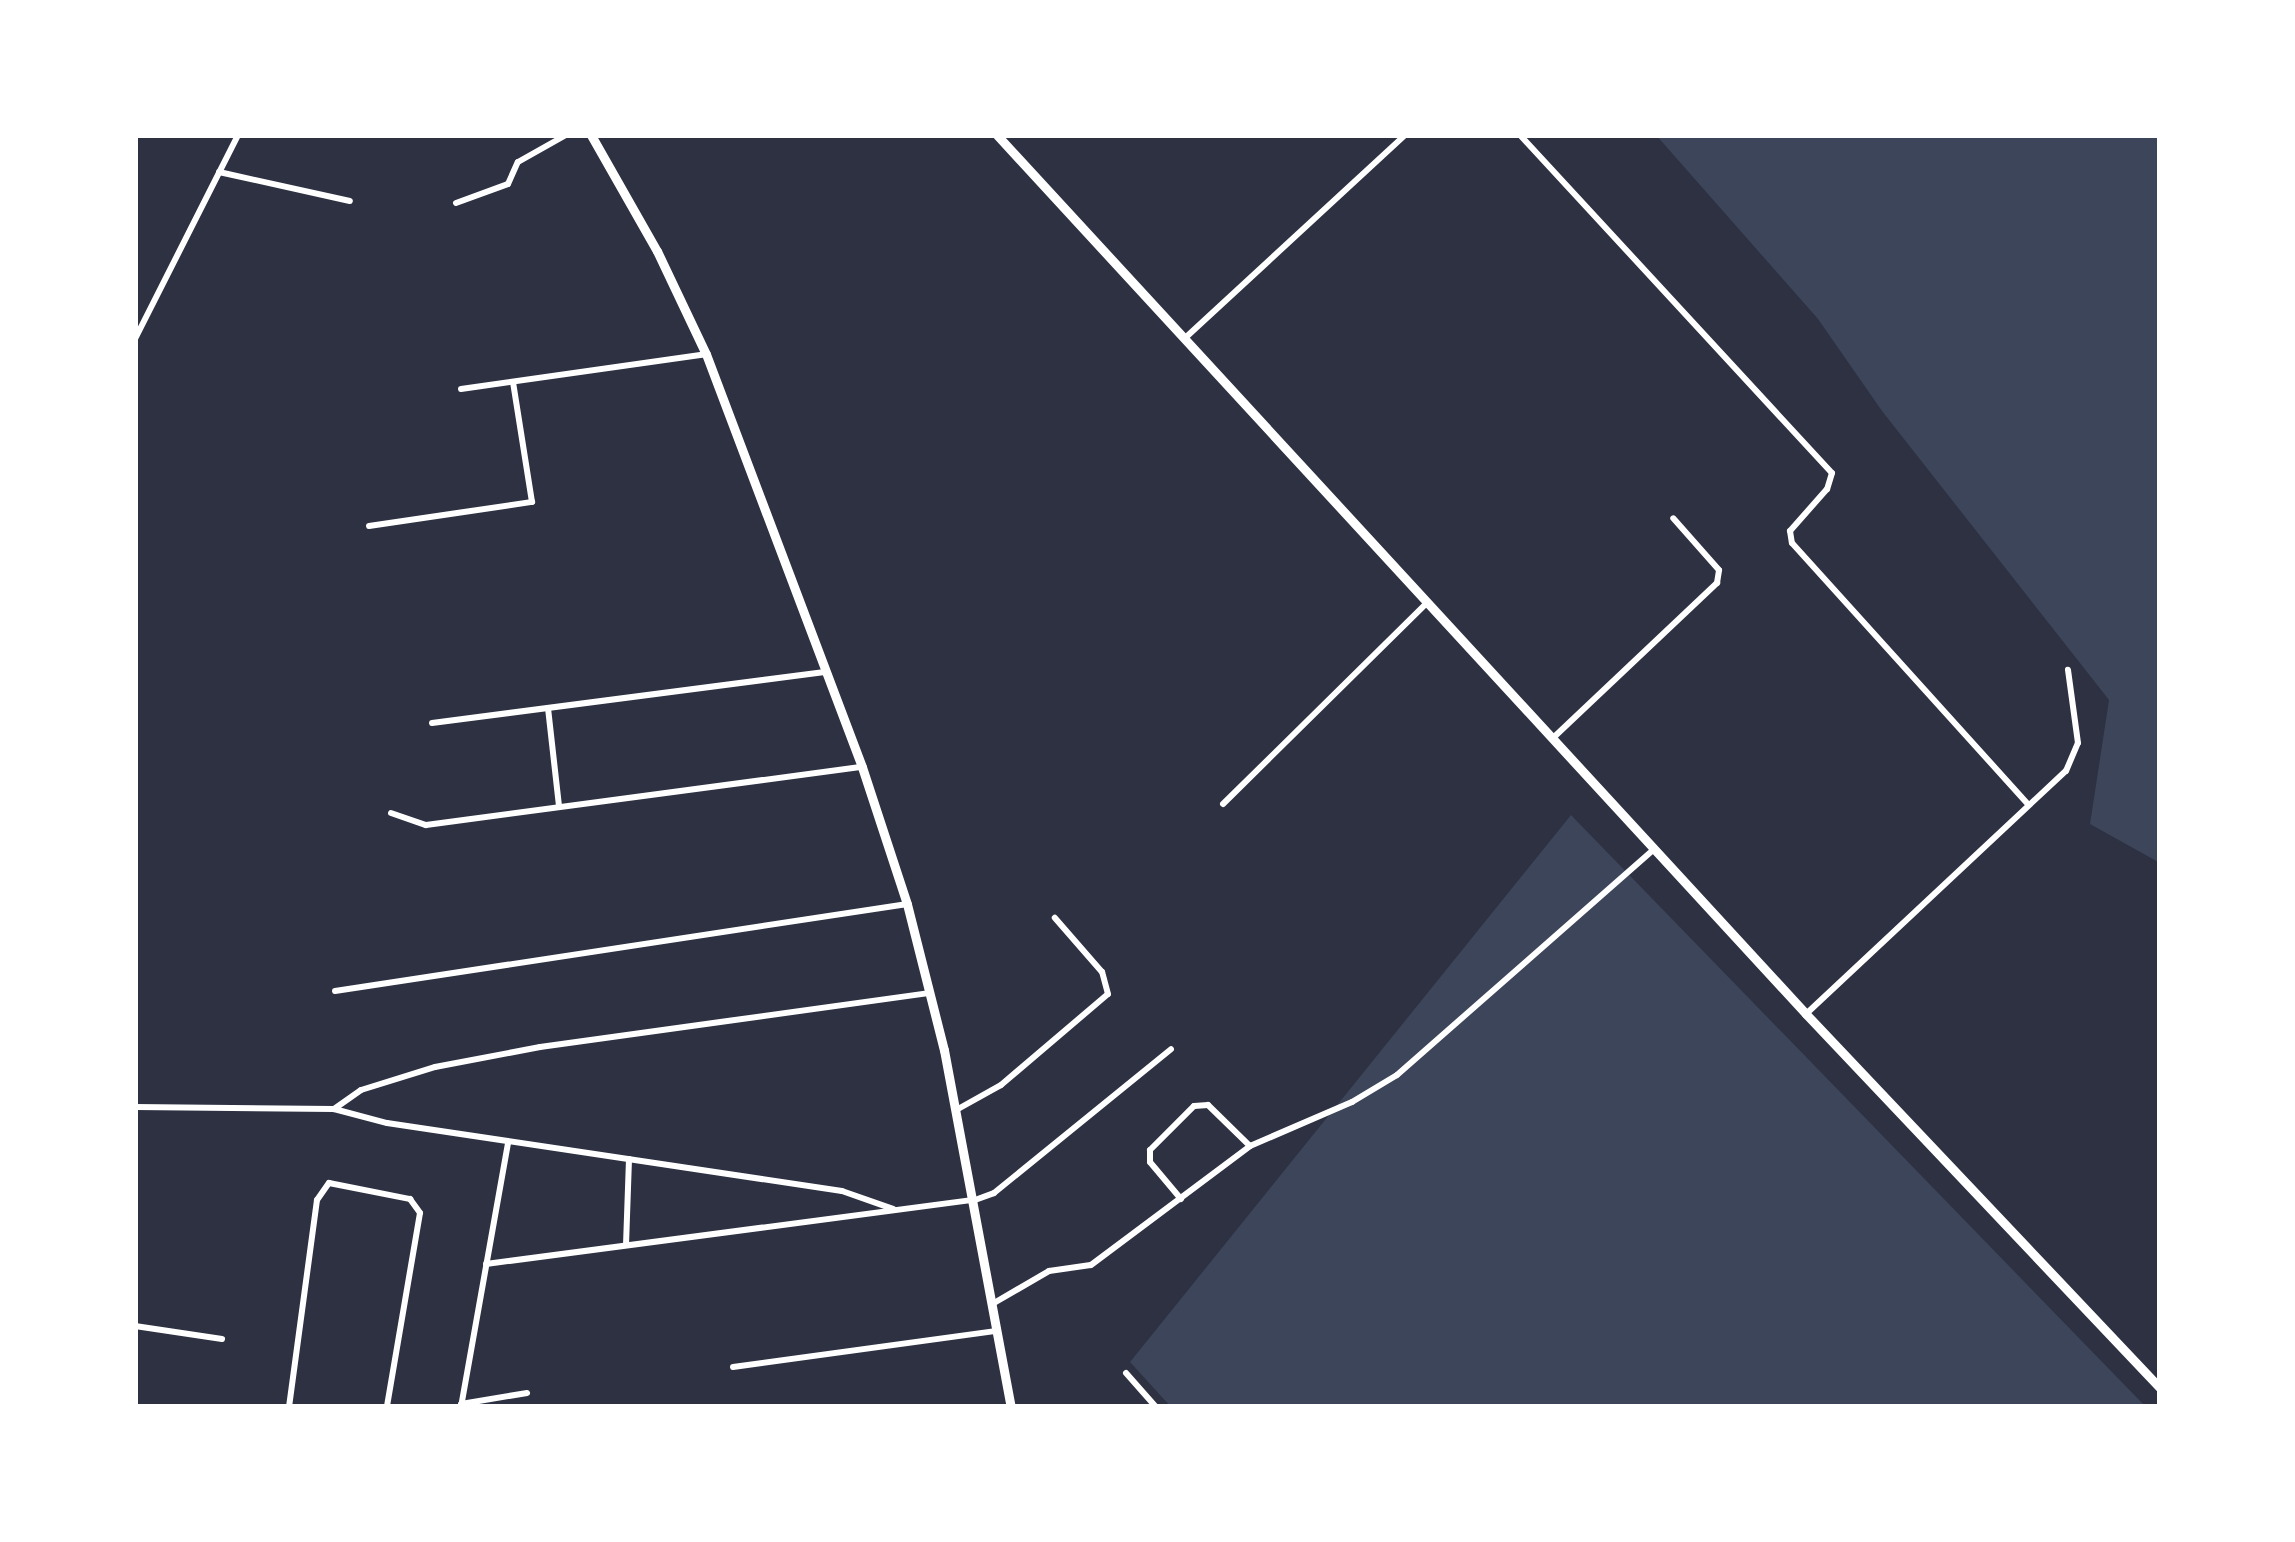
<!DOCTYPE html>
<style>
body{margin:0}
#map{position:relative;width:2295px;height:1542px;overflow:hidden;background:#2d3142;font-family:Karla,sans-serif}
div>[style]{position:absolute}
.green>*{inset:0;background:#3c4559}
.minor>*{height:6px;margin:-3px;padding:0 3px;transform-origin:3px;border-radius:3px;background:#fff}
.tertiary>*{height:9px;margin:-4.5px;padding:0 4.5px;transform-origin:4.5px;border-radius:4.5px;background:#fff}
span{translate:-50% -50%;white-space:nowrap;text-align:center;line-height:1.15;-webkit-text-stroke:10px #fff;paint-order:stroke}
.frame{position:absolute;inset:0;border:138px solid #fff;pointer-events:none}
</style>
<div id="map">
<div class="green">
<div style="clip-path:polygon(1656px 135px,2160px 135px,2160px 863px,2090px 824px,2109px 700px,1882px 411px,1818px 319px)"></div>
<div style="clip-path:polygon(1571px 815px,2146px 1407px,1171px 1407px,1130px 1362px)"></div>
</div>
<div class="minor">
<div style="left:1520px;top:135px;width:460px;rotate:47.3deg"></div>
<div style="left:1832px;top:473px;width:17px;rotate:107deg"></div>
<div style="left:1827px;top:489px;width:56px;rotate:131.4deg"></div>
<div style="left:1790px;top:531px;width:12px;rotate:81deg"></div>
<div style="left:1792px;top:543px;width:350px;rotate:47.9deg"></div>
<div style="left:219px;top:172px;width:134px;rotate:12.5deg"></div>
<div style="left:456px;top:203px;width:55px;rotate:-20.1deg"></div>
<div style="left:508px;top:184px;width:24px;rotate:-66deg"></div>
<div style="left:518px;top:162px;width:55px;rotate:-29.4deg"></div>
<div style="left:135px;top:339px;width:229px;rotate:-63.2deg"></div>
<div style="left:1184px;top:339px;width:301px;rotate:-42.7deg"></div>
<div style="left:461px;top:389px;width:247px;rotate:-8.1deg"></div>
<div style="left:369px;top:526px;width:165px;rotate:-8.4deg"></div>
<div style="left:532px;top:502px;width:121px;rotate:-99deg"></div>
<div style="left:548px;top:708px;width:99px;rotate:83.6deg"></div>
<div style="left:432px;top:723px;width:396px;rotate:-7.4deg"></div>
<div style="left:1553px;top:738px;width:226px;rotate:-43.4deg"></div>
<div style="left:1717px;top:583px;width:13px;rotate:-81deg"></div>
<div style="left:1719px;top:570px;width:69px;rotate:-131.5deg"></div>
<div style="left:1223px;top:804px;width:286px;rotate:-44.6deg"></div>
<div style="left:391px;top:813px;width:37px;rotate:19deg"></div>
<div style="left:426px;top:825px;width:440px;rotate:-7.6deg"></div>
<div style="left:335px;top:991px;width:579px;rotate:-8.65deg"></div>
<div style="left:1806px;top:1014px;width:356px;rotate:-43.1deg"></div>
<div style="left:2066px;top:771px;width:30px;rotate:-67deg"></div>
<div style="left:2078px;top:743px;width:74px;rotate:-97.8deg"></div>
<div style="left:135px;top:1107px;width:199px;rotate:0.6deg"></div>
<div style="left:334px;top:1109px;width:55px;rotate:14.8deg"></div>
<div style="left:387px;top:1123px;width:460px;rotate:8.5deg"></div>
<div style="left:842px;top:1191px;width:54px;rotate:19.4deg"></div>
<div style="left:334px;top:1109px;width:33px;rotate:-35deg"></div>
<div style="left:361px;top:1090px;width:77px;rotate:-17.3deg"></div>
<div style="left:435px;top:1067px;width:107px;rotate:-10.8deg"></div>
<div style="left:540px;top:1047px;width:394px;rotate:-7.9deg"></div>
<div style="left:958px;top:1109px;width:49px;rotate:-29.2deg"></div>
<div style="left:1001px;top:1085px;width:140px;rotate:-40.4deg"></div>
<div style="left:1108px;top:994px;width:23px;rotate:-105deg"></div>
<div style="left:1102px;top:972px;width:72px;rotate:-131deg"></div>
<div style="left:1181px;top:1199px;width:48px;rotate:-130deg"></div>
<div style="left:1150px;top:1162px;width:12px;rotate:-90deg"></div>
<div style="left:1150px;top:1150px;width:62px;rotate:-45deg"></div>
<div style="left:1194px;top:1106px;width:14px;rotate:-4deg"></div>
<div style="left:1208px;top:1105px;width:57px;rotate:44.3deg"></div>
<div style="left:626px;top:1245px;width:86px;rotate:-88deg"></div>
<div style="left:486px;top:1264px;width:493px;rotate:-7.5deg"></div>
<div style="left:975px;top:1200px;width:20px;rotate:-20deg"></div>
<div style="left:994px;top:1193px;width:228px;rotate:-39.1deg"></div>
<div style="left:994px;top:1303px;width:64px;rotate:-30.2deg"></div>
<div style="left:1049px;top:1271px;width:42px;rotate:-8.1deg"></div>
<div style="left:1091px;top:1265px;width:199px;rotate:-36.8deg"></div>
<div style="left:1250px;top:1146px;width:111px;rotate:-23.3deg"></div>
<div style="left:1352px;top:1102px;width:52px;rotate:-31deg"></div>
<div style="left:1397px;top:1075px;width:342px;rotate:-41.3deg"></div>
<div style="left:135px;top:1326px;width:88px;rotate:8.5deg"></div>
<div style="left:733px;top:1367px;width:266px;rotate:-7.8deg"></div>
<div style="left:1126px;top:1373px;width:45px;rotate:48.6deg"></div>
<div style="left:461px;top:1404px;width:67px;rotate:-9.5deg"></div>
<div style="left:289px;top:1407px;width:209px;rotate:-82.3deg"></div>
<div style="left:317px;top:1200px;width:21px;rotate:-55deg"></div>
<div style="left:329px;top:1183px;width:83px;rotate:11.2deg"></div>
<div style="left:410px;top:1199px;width:17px;rotate:54deg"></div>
<div style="left:420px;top:1213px;width:197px;rotate:99.7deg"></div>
<div style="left:461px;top:1407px;width:269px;rotate:-79.9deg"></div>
</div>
<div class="tertiary">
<div style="left:591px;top:135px;width:133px;rotate:60.4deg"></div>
<div style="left:657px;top:251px;width:114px;rotate:64.6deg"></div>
<div style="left:706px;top:354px;width:441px;rotate:69.3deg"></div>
<div style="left:862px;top:767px;width:144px;rotate:71.8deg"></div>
<div style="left:907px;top:904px;width:151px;rotate:75.8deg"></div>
<div style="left:944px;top:1050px;width:363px;rotate:79.4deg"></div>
<div style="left:997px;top:135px;width:1195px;rotate:47.37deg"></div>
<div style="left:1806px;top:1014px;width:515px;rotate:46.57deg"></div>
</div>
<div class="frame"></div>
</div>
